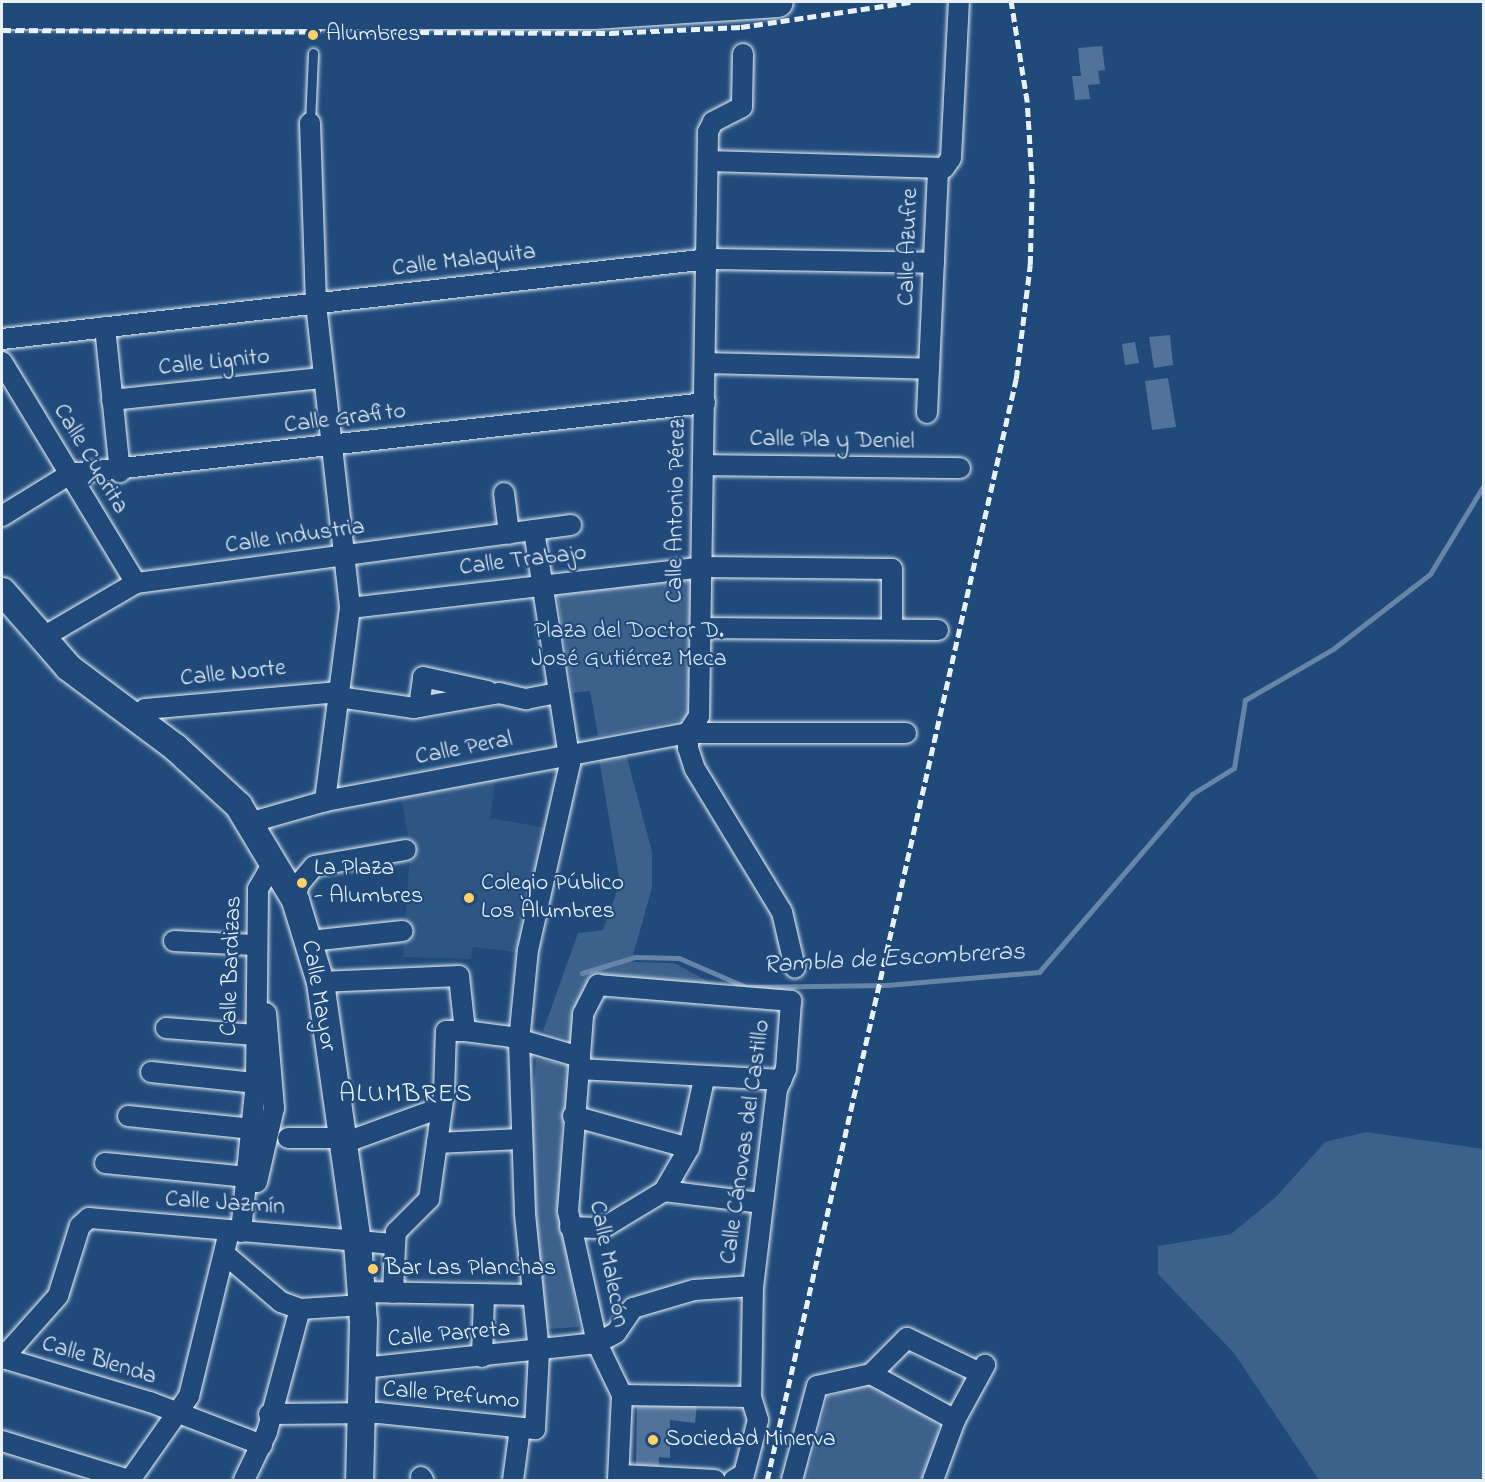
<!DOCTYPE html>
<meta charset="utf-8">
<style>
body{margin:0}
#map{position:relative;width:1485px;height:1482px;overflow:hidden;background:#1f4a7a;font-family:"Indie Flower",sans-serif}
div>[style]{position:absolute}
.built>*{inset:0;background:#2e5683}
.green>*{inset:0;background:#3c628c}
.stream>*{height:5px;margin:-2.5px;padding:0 2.5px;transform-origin:2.5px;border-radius:2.5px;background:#6685a7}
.building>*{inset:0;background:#517399}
.roads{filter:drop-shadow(0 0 2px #e8f1f8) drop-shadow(0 0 2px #e8f1f8)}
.lane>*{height:9px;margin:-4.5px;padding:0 4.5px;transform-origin:4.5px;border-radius:4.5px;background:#1f4a7a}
.street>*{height:20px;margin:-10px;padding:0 10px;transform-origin:10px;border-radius:10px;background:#1f4a7a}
.secondary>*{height:27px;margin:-13.5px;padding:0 13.5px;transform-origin:13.5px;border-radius:13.5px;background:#1f4a7a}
.primary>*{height:30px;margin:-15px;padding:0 15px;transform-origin:15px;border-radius:15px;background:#1f4a7a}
.rail>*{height:4.5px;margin-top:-2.25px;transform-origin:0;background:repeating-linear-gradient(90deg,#e8f1f8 0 9px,transparent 0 13.5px)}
.dots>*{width:16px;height:16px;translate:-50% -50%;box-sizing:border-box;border:3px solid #1f4a7a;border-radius:50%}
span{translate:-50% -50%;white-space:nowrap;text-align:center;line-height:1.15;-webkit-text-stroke:4.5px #1f4a7a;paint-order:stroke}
.poi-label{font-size:24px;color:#e8f1f8}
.left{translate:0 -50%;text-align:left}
.street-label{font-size:24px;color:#e8f1f8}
.park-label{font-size:24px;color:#d7e3ed}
.water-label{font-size:26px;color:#d4e1ec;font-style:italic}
.neighbourhood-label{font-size:26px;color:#e8f1f8;letter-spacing:1.5px}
.frame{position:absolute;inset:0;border:3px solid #e8f1f8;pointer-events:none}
</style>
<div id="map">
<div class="built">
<div style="clip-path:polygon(496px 777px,490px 818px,547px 828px,520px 953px,473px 947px,471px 959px,403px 957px,410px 849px,401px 795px)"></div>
</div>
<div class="green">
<div style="clip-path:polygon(692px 578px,688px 719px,598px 736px,590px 691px,573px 693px,556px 590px)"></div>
<div style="clip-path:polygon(626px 754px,652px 852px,652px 888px,631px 962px,674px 963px,720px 988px,591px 978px,573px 1040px,543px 1031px,578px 933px,603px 930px,620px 883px,599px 759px)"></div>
<div style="clip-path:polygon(536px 1059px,573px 1066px,561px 1131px,562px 1214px,579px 1327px,545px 1329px,530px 1139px)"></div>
<div style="clip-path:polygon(1366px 1132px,1483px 1149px,1483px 1480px,1319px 1480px,1234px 1353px,1158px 1274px,1158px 1246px,1231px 1234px,1277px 1196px,1325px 1142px)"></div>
<div style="clip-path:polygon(872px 1382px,935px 1417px,939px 1435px,922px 1480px,807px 1480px,828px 1397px)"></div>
</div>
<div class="stream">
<div style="left:582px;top:973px;width:55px;rotate:-16.8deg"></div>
<div style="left:635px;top:957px;width:44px;rotate:1.3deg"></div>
<div style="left:679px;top:958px;width:73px;rotate:23.4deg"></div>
<div style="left:746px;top:987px;width:141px;rotate:-0.8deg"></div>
<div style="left:887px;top:985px;width:153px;rotate:-4.9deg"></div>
<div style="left:1039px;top:972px;width:235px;rotate:-49.3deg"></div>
<div style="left:1192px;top:794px;width:49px;rotate:-31.8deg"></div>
<div style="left:1234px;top:768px;width:69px;rotate:-80.8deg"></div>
<div style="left:1245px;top:700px;width:102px;rotate:-30.1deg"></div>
<div style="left:1333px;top:649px;width:123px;rotate:-37.7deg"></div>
<div style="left:1430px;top:574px;width:104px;rotate:-58.8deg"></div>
</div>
<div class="building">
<div style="clip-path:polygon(1102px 46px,1105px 70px,1098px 71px,1100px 84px,1088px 85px,1090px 99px,1075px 100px,1072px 76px,1081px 76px,1078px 48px)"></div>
<div style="clip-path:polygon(1170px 335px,1173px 365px,1154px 368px,1149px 337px)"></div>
<div style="clip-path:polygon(1135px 342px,1139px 363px,1125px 365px,1122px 344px)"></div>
<div style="clip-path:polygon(1168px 378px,1176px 427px,1152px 430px,1145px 381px)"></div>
<div style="clip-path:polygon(697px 1404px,695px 1423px,670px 1420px,670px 1458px,659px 1457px,659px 1466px,636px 1465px,637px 1406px)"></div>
</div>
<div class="roads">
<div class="lane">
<div style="left:310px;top:123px;width:70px;rotate:-87.5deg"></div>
</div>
<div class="street">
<div style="left:743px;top:54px;width:53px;rotate:91.1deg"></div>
<div style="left:742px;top:107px;width:33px;rotate:153deg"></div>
<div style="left:713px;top:122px;width:11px;rotate:117deg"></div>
<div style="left:708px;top:132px;width:584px;rotate:90.88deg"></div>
<div style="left:699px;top:716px;width:20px;rotate:123deg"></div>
<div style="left:688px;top:733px;width:15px;rotate:90deg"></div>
<div style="left:688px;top:748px;width:22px;rotate:72deg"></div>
<div style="left:695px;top:769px;width:167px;rotate:58.7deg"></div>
<div style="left:782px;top:912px;width:57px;rotate:76.9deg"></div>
<div style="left:310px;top:123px;width:181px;rotate:88.1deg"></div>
<div style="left:316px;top:304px;width:306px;rotate:83.6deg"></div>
<div style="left:350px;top:608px;width:195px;rotate:97.4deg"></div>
<div style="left:709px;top:161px;width:235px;rotate:1.7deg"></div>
<div style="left:944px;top:168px;width:12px;rotate:-55deg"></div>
<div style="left:951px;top:158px;width:156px;rotate:-87.1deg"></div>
<div style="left:105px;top:327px;width:146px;rotate:84.1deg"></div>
<div style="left:2px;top:339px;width:712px;rotate:-6.46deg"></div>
<div style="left:709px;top:259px;width:225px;rotate:1deg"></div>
<div style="left:2px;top:362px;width:258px;rotate:58.8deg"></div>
<div style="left:706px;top:363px;width:223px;rotate:1.5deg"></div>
<div style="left:112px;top:400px;width:212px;rotate:-6deg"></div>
<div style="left:927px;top:413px;width:244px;rotate:-87.4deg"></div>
<div style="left:704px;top:465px;width:256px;rotate:0.7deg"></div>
<div style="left:504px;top:493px;width:41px;rotate:83deg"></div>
<div style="left:2px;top:516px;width:80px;rotate:-31.7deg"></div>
<div style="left:70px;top:474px;width:639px;rotate:-6.38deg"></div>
<div style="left:350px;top:608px;width:354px;rotate:-6.6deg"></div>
<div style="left:702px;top:567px;width:190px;rotate:0.6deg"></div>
<div style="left:892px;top:569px;width:60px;rotate:90deg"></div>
<div style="left:701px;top:628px;width:237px;rotate:0.5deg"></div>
<div style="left:40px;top:639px;width:111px;rotate:-30.3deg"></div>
<div style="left:136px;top:583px;width:439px;rotate:-7.6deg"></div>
<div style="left:338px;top:697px;width:77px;rotate:8.2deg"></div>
<div style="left:414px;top:708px;width:86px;rotate:-10deg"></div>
<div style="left:499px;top:693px;width:28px;rotate:13deg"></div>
<div style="left:526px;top:699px;width:33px;rotate:-11deg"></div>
<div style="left:419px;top:707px;width:30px;rotate:-82deg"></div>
<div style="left:423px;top:677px;width:66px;rotate:12.3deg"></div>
<div style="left:136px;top:719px;width:13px;rotate:-48deg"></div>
<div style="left:145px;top:709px;width:195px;rotate:-5deg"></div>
<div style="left:252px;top:822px;width:76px;rotate:-16deg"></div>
<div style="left:325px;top:801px;width:369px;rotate:-10.6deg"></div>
<div style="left:688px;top:733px;width:218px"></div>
<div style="left:295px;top:900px;width:16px;rotate:-76deg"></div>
<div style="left:299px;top:884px;width:23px;rotate:-50deg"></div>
<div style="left:314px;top:866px;width:93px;rotate:-9.9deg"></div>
<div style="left:174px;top:941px;width:80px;rotate:2.9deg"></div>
<div style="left:310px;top:941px;width:93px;rotate:-6.2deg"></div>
<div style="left:320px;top:982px;width:139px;rotate:-2.5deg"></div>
<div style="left:459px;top:976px;width:55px;rotate:83.8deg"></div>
<div style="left:465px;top:1031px;width:46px;rotate:7.4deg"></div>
<div style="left:511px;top:1037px;width:72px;rotate:16.2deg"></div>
<div style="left:166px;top:1028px;width:89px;rotate:4.5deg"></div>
<div style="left:579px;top:1069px;width:203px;rotate:3.1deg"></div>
<div style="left:151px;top:1072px;width:106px;rotate:6deg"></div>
<div style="left:128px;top:1116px;width:125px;rotate:6deg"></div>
<div style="left:573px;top:1116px;width:120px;rotate:15.4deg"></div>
<div style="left:288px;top:1138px;width:52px"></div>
<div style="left:437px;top:1143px;width:83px;rotate:-2.8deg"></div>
<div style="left:341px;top:1144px;width:105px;rotate:-20deg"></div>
<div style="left:105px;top:1163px;width:143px;rotate:5.6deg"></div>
<div style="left:257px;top:1182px;width:76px;rotate:-77.1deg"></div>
<div style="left:274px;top:1108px;width:95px;rotate:-94.8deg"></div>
<div style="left:664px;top:1191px;width:99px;rotate:7deg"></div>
<div style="left:570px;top:1227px;width:33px;rotate:2deg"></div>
<div style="left:603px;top:1228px;width:71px;rotate:-31.2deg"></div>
<div style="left:664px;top:1191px;width:50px;rotate:-59.8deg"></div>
<div style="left:689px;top:1148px;width:71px;rotate:-77.7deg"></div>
<div style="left:241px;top:1232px;width:150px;rotate:-84.3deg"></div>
<div style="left:256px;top:1083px;width:194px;rotate:-89.4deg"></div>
<div style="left:258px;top:889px;width:32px;rotate:-60deg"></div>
<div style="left:395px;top:1244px;width:12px;rotate:-85deg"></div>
<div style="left:396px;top:1232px;width:47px;rotate:-45deg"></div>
<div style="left:429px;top:1199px;width:107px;rotate:-81.9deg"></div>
<div style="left:444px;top:1093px;width:62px;rotate:-88.2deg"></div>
<div style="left:446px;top:1031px;width:19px"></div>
<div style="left:227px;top:1256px;width:71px;rotate:40.4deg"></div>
<div style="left:281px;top:1302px;width:20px;rotate:20deg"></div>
<div style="left:300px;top:1309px;width:63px;rotate:-3.6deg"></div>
<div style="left:362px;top:1292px;width:171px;rotate:1deg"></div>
<div style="left:482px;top:1357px;width:59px;rotate:-88.1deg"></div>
<div style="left:3px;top:1358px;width:153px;rotate:16.7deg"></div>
<div style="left:150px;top:1402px;width:120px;rotate:21deg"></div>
<div style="left:2px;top:1359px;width:84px;rotate:-48.4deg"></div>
<div style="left:58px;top:1296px;width:73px;rotate:-72.6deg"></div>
<div style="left:80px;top:1226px;width:12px;rotate:-42deg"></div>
<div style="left:89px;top:1218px;width:307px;rotate:4.9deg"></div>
<div style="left:395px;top:1244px;width:49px;rotate:92.3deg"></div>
<div style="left:363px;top:1368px;width:235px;rotate:-6.1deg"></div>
<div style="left:597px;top:1343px;width:21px;rotate:-28deg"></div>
<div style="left:616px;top:1333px;width:30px;rotate:-56deg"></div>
<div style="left:633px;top:1308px;width:64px;rotate:-16.4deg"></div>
<div style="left:694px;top:1290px;width:59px;rotate:-3.9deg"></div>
<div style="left:871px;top:1374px;width:51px;rotate:-45deg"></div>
<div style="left:907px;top:1338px;width:81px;rotate:25.6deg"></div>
<div style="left:622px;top:1395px;width:129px;rotate:0.9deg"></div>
<div style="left:269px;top:1414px;width:110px;rotate:-0.5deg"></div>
<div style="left:379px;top:1413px;width:157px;rotate:5.9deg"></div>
<div style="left:535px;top:1429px;width:77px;rotate:-87deg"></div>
<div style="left:539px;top:1352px;width:140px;rotate:-95.8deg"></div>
<div style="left:525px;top:1213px;width:172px;rotate:-92deg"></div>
<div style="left:519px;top:1041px;width:91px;rotate:-84.4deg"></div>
<div style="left:528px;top:950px;width:192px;rotate:-77.3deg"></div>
<div style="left:570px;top:763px;width:236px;rotate:-98.8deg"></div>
<div style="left:2px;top:1441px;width:133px;rotate:17.1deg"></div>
<div style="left:621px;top:1475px;width:94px;rotate:3deg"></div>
<div style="left:421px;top:1477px;width:4px;rotate:56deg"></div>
<div style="left:130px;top:1480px;width:103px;rotate:-54.9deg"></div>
<div style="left:189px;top:1396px;width:169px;rotate:-76.3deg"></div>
<div style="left:244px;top:1480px;width:53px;rotate:-64.4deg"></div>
<div style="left:267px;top:1432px;width:127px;rotate:-75deg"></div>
<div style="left:513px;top:1480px;width:52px;rotate:-82.3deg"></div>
<div style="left:618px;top:1480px;width:85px;rotate:-87.3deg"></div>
<div style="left:622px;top:1395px;width:58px;rotate:-115.7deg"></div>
<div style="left:597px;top:1343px;width:135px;rotate:-102.4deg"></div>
<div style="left:568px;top:1211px;width:198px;rotate:-85.6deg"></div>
<div style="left:583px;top:1014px;width:33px;rotate:-63deg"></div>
<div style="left:598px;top:985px;width:194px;rotate:4.7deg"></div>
<div style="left:791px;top:1001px;width:68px;rotate:94.2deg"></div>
<div style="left:786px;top:1069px;width:22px;rotate:114deg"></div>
<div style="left:777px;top:1089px;width:198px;rotate:96.9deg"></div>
<div style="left:753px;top:1286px;width:111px;rotate:91deg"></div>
<div style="left:751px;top:1397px;width:24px;rotate:73deg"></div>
<div style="left:758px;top:1420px;width:56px;rotate:104.5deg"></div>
<div style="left:744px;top:1474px;width:12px;rotate:149deg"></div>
<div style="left:792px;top:1480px;width:97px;rotate:-75.1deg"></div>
<div style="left:817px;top:1386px;width:55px;rotate:-12.5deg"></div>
<div style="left:871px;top:1374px;width:96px;rotate:28.7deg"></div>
<div style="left:933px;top:1480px;width:64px;rotate:-69.9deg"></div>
<div style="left:955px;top:1420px;width:63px;rotate:-61.4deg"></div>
</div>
<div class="secondary">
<div style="left:2px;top:591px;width:101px;rotate:49deg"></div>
<div style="left:68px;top:667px;width:134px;rotate:36.8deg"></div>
<div style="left:175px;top:747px;width:86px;rotate:42.6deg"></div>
<div style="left:238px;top:805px;width:111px;rotate:59deg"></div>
<div style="left:295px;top:900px;width:86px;rotate:73deg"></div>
<div style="left:320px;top:982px;width:263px;rotate:81.9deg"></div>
<div style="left:357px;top:1242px;width:79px;rotate:85.7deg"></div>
<div style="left:363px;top:1321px;width:159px;rotate:91.4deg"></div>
</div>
<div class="primary">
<div style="left:2px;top:14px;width:592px"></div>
<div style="left:594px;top:14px;width:184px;rotate:-3.7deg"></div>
</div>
</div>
<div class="rail">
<div style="left:2px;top:30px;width:608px;rotate:0.28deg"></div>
<div style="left:610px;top:33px;width:131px;rotate:-2.6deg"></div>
<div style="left:741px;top:27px;width:171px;rotate:-8.4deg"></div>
<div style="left:767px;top:1480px;width:1129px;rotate:-77.26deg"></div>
<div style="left:1016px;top:379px;width:115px;rotate:-83deg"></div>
<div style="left:1030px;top:265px;width:81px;rotate:-88.6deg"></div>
<div style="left:1032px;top:184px;width:82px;rotate:-93.5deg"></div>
<div style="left:1027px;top:102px;width:101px;rotate:-99.1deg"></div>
</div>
<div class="dots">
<div style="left:313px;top:35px;background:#ffd166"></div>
<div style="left:302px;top:883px;background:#ffd166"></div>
<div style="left:469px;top:898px;background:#ffd166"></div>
<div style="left:373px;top:1269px;background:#ffd166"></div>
<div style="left:653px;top:1440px;background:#ffd166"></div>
</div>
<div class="poi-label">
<span class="left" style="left:326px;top:35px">Alumbres</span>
<span class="left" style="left:314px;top:883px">La Plaza<br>- Alumbres</span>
<span class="left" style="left:481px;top:898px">Colegio Público<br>Los Alumbres</span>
<span class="left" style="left:385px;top:1269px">Bar Las Planchas</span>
<span class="left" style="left:665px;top:1440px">Sociedad Minerva</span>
</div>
<div class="street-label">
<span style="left:909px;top:247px;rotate:-88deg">Calle Azufre</span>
<span style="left:464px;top:261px;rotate:-7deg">Calle Malaquita</span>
<span style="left:214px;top:363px;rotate:-6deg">Calle Lignito</span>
<span style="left:345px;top:419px;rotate:-7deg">Calle Grafito</span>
<span style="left:832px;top:441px;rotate:1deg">Calle Pla y Deniel</span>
<span style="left:90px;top:459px;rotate:59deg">Calle Cuprita</span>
<span style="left:677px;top:511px;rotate:-89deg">Calle Antonio Pérez</span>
<span style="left:295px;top:537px;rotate:-8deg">Calle Industria</span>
<span style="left:523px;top:561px;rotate:-7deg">Calle Trabajo</span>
<span style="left:233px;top:674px;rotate:-6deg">Calle Norte</span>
<span style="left:464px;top:749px;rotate:-11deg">Calle Peral</span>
<span style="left:232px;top:966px;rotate:-88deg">Calle Bardizas</span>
<span style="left:318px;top:996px;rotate:80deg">Calle Mayor</span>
<span style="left:746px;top:1142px;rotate:-82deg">Calle Cánovas del Castillo</span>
<span style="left:225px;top:1204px;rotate:4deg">Calle Jazmín</span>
<span style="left:608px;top:1264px;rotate:79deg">Calle Malecón</span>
<span style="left:449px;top:1335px;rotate:-5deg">Calle Parreta</span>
<span style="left:99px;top:1361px;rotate:17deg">Calle Blenda</span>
<span style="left:451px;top:1396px;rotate:5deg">Calle Prefumo</span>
</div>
<div class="park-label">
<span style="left:629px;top:646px">Plaza del Doctor D.<br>José Gutiérrez Meca</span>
</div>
<div class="water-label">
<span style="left:894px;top:960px;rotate:-3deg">Rambla de Escombreras</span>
</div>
<div class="neighbourhood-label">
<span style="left:406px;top:1096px">ALUMBRES</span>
</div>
<div class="frame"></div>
</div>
